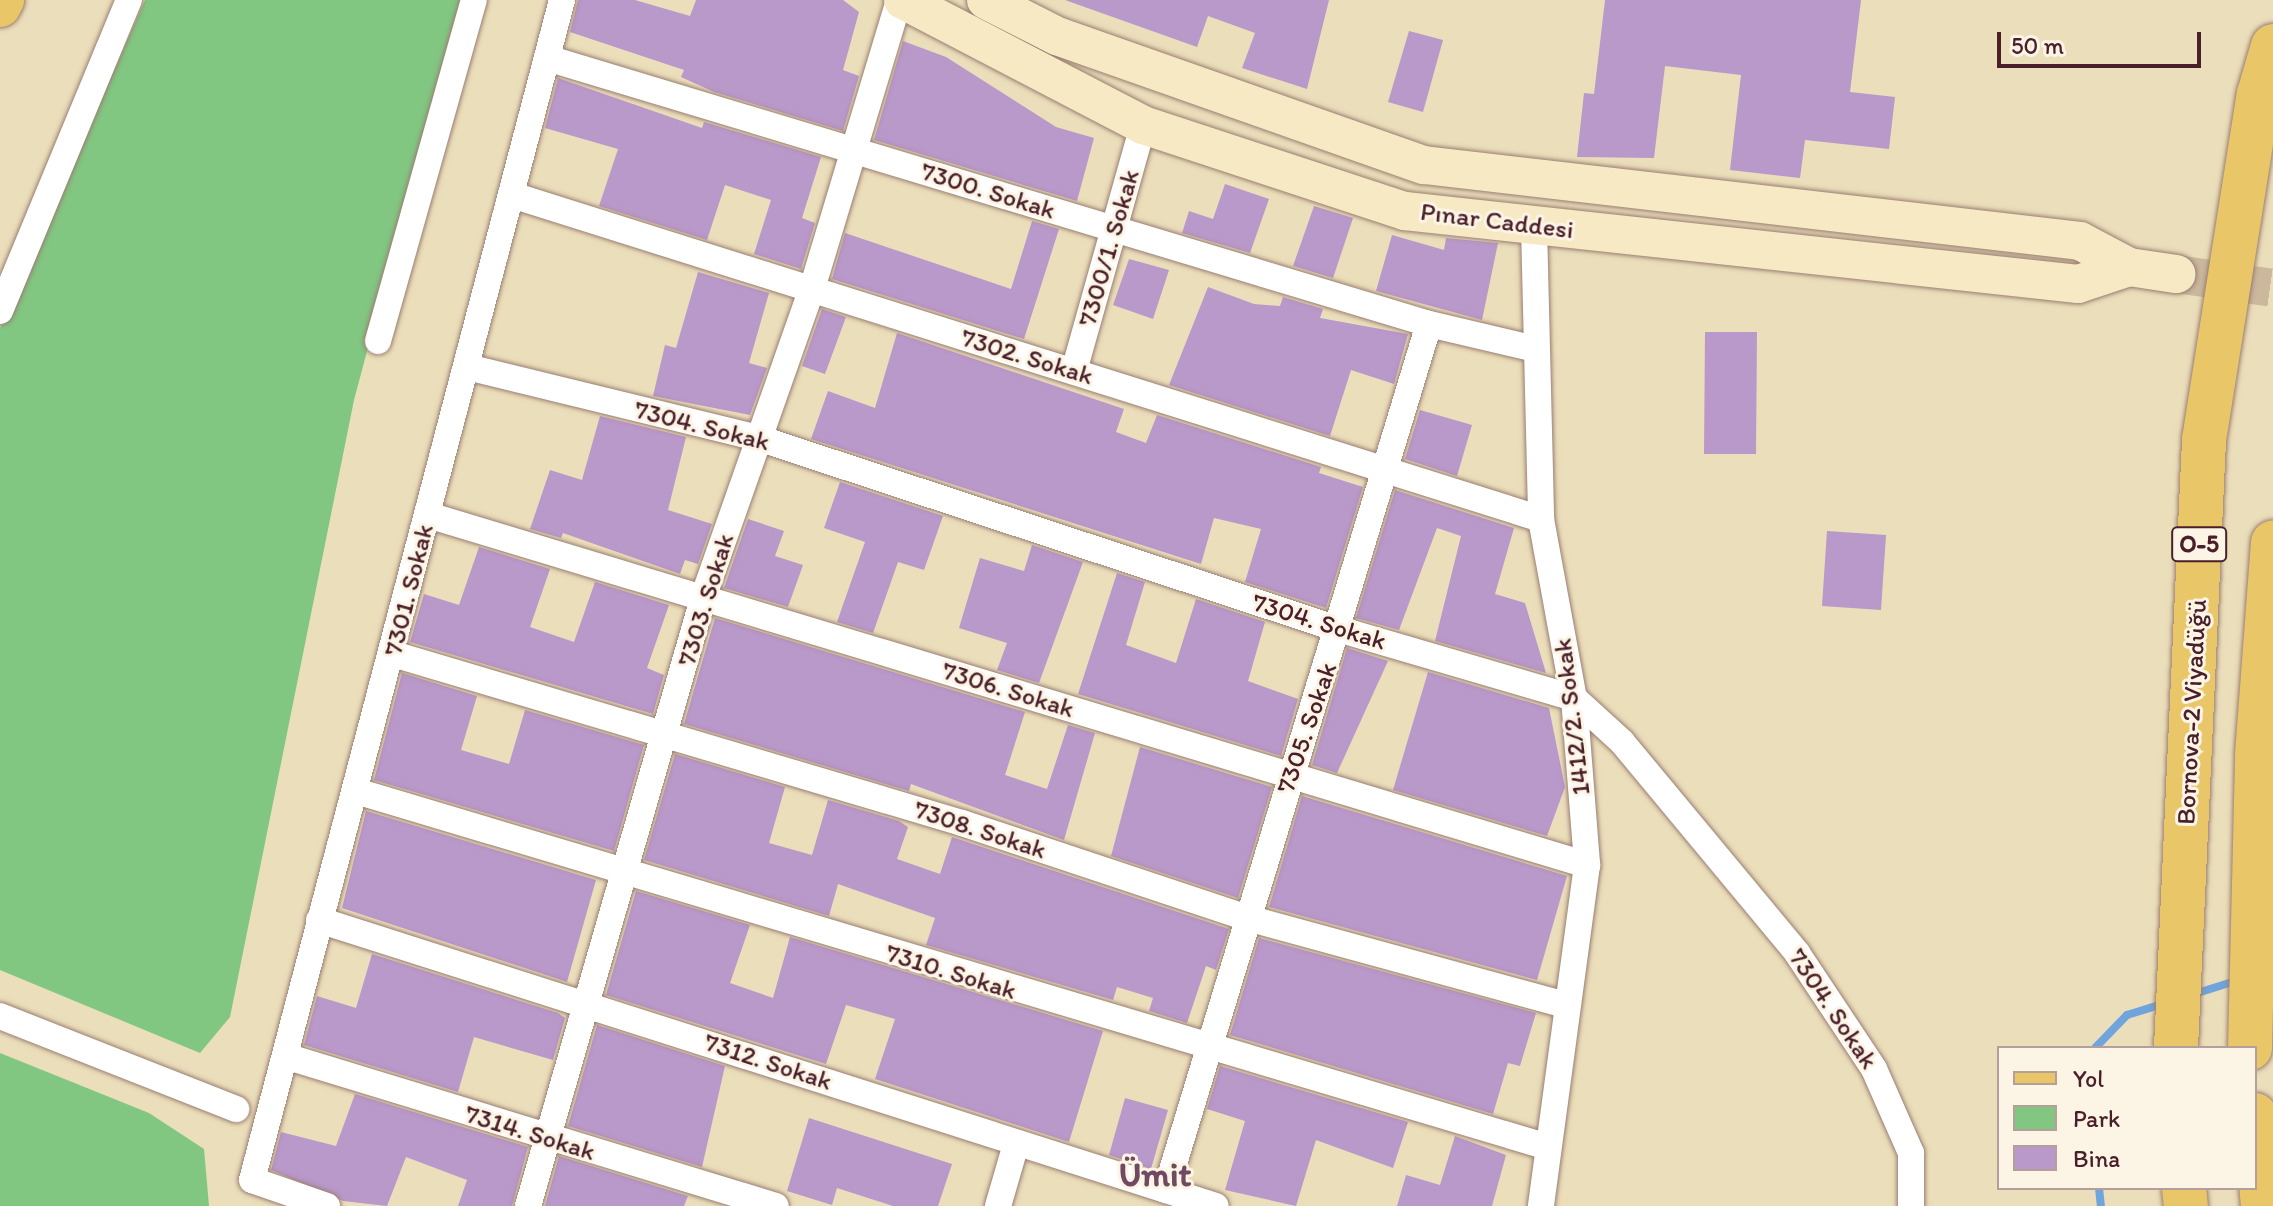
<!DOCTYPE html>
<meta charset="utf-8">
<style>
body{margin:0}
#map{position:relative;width:2273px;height:1206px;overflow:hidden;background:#ebdeba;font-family:Itim,sans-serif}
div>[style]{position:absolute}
.green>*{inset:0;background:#81c782}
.stream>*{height:8px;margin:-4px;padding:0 4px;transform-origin:4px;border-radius:4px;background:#6fa4dc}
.building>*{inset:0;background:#b998ca}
.secondary-tunnel>*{height:38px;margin-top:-19px;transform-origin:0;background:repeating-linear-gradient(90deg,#cbb89d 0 38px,transparent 0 57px)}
.roads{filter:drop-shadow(0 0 2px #9a7e72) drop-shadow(0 0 2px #9a7e72)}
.minor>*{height:26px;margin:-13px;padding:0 13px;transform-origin:13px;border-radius:13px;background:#fff}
.secondary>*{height:38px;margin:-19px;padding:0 19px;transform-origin:19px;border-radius:19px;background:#f6e9c3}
.primary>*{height:42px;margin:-21px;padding:0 21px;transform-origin:21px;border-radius:21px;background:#e9c769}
.motorway>*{height:44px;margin:-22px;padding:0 22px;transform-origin:22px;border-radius:22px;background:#e9c769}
.bridges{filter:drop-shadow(0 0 2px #9a7e72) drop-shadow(0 0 2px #9a7e72)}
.motorway-bridge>*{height:44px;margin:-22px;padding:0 22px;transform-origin:22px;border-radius:22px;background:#e9c769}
span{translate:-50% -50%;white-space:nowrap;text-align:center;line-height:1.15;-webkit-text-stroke:6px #fcf5e5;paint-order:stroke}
.shield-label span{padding:2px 6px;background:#fcf5e5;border:2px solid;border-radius:6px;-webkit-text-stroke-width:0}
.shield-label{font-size:24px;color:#4a1f2b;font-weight:700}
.street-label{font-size:26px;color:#4a1f2b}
.district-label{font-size:34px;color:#714963;font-weight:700}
.legend{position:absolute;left:1997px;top:1046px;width:260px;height:144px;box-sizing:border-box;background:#fcf5e5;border:2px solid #b59f9b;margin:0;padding:10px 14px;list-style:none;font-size:24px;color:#4a1f2b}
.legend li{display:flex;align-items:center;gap:16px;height:40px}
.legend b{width:40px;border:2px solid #b59f9b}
.scale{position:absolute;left:1997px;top:32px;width:204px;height:36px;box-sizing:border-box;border:4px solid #4a1f2b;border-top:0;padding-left:10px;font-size:24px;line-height:28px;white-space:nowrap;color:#4a1f2b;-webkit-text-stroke:6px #fcf5e5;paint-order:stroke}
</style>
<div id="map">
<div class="green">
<div style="clip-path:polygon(145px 0,461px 0,354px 400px,230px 1017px,200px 1053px,0 970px,0 328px)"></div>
<div style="clip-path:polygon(0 1053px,149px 1113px,204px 1149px,209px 1206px,0 1206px)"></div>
</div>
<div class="stream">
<div style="left:2191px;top:995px;width:50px;rotate:-17.4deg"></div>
<div style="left:2095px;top:1048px;width:46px;rotate:-45.9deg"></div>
<div style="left:2127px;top:1015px;width:41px;rotate:-17.1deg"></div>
<div style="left:2099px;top:1188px;width:18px;rotate:84deg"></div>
</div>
<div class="building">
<div style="clip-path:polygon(578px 0,635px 0,690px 16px,696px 0,843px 0,859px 12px,843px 70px,859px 76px,843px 131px,714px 92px,681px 77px,684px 70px,570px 32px)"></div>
<div style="clip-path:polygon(1065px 0,1329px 0,1307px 89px,1242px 68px,1255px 33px,1208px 16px,1197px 47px)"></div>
<div style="clip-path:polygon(1605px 0,1861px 0,1850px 92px,1895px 97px,1889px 149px,1805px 140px,1800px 178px,1730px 170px,1741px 75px,1665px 66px,1654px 158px,1577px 157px,1584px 93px,1594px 94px)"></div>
<div style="clip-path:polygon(1409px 31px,1443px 40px,1423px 112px,1388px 102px)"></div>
<div style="clip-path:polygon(903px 41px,946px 57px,1056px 127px,1094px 138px,1077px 201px,874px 140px)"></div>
<div style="clip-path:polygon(558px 78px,702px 128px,704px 122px,821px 157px,802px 218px,815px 223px,801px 269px,754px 254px,771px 200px,725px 185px,707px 240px,599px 206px,618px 149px,545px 128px)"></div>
<div style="clip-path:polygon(1225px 184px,1269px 199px,1250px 253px,1182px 233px,1189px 211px,1213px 219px)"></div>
<div style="clip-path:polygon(1314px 206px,1353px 218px,1333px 278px,1293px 266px)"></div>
<div style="clip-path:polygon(1032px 221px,1059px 229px,1024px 339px,832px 279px,845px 233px,1011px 289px)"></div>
<div style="clip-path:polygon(1392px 235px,1444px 250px,1446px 238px,1498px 243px,1482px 320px,1376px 291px)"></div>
<div style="clip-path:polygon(1129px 259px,1169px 270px,1153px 319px,1113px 305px)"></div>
<div style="clip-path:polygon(698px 272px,769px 293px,749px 363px,767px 368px,750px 415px,653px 396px,665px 345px,676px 348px)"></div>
<div style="clip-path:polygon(1208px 287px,1254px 304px,1280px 306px,1283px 297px,1323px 309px,1320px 318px,1408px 334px,1394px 384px,1351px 370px,1330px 436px,1169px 385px)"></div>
<div style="clip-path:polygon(822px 309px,846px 317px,825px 374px,802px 366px)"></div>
<div style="clip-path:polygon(1705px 332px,1757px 332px,1756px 454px,1704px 454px)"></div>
<div style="clip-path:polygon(897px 333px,1124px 409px,1116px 432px,1146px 443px,1157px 415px,1321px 467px,1319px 473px,1363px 487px,1326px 608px,1245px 582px,1261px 529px,1214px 518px,1201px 564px,811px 439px,828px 391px,875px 408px)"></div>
<div style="clip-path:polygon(1420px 410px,1472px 425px,1457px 476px,1405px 459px)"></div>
<div style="clip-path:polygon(600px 416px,686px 437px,668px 510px,712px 524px,698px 564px,685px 560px,680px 574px,563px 533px,561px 538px,530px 529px,550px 470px,582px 480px)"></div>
<div style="clip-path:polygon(840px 482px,943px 516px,924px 570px,898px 562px,873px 633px,837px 622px,865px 542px,824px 528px)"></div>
<div style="clip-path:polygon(1395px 490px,1514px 528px,1495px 594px,1525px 603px,1546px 673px,1435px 641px,1461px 536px,1437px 528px,1399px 630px,1356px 618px)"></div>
<div style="clip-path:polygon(748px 519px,784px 531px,775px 556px,803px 565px,788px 607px,724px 588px)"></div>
<div style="clip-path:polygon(1827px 531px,1886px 535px,1881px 610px,1822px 606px)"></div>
<div style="clip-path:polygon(1032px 545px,1083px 562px,1039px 683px,997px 670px,1007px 643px,959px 628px,980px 558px,1024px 571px)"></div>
<div style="clip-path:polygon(479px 547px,550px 569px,530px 627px,574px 642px,595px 582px,669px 605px,647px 668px,664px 675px,653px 714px,410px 642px,424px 594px,459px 605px)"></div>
<div style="clip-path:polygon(1117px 573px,1145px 582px,1126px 645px,1176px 663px,1196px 599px,1265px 622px,1248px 681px,1298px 699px,1281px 756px,1078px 694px)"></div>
<div style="clip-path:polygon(715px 618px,1025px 712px,1005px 775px,1047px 789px,1068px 725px,1095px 733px,1064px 840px,911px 784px,909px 791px,684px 724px)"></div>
<div style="clip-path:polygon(1347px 648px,1388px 661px,1337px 773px,1312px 765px)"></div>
<div style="clip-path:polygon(1428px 672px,1549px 708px,1565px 787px,1547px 836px,1393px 790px)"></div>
<div style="clip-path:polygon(402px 673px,477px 696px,461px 750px,509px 764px,525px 710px,644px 745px,614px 851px,374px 780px)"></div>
<div style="clip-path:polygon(1140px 747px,1272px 787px,1238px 898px,1111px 856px)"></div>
<div style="clip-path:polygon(675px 754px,785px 787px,769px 843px,812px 855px,828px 800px,899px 821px,908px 827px,897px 859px,940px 874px,952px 837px,1229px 929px,1216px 970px,1206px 966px,1187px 1023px,1149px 1011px,1153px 998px,1117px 987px,1113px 1000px,926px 945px,935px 918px,838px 884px,829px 916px,644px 860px)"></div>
<div style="clip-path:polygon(1302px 796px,1567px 876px,1537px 980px,1269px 907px)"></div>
<div style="clip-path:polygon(366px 811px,596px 880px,567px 982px,342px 908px)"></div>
<div style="clip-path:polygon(636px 891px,750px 925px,730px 983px,773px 998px,790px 937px,1103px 1031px,1069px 1142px,875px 1079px,895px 1019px,846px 1005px,826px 1064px,606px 995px)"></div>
<div style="clip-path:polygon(1259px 938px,1536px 1013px,1520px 1066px,1508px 1063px,1493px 1114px,1230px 1035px)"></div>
<div style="clip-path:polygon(372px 954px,558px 1013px,565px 1018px,553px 1060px,474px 1037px,458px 1092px,304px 1045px,317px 996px,356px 1008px)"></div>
<div style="clip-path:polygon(597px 1025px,725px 1066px,702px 1167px,568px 1126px)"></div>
<div style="clip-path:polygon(1220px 1066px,1408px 1122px,1393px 1168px,1316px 1140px,1296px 1206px,1225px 1190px,1245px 1121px,1207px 1109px)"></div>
<div style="clip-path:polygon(355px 1094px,528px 1147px,512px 1206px,458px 1206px,467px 1180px,406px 1157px,387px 1206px,343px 1201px,271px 1170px,281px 1132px,336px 1146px)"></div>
<div style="clip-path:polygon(1125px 1098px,1168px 1110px,1151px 1169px,1109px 1155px)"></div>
<div style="clip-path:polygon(809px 1118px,952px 1164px,938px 1206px,893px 1206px,837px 1188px,832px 1205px,787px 1191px)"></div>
<div style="clip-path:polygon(1455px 1136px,1506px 1155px,1492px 1206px,1397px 1206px,1406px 1175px,1440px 1185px)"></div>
<div style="clip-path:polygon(559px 1156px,688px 1196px,684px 1206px,545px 1206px)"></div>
</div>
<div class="secondary-tunnel">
<div style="left:2176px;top:274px;width:98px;rotate:8.2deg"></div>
</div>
<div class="roads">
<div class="minor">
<div style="left:547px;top:58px;width:921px;rotate:16.78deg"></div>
<div style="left:512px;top:195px;width:1079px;rotate:17.48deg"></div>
<div style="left:1534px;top:226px;width:293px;rotate:88.6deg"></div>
<div style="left:1541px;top:519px;width:182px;rotate:79.6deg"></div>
<div style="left:1574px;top:698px;width:168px;rotate:85.5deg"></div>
<div style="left:1587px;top:865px;width:344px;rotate:97.7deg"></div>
<div style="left:0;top:311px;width:337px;rotate:-67.5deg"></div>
<div style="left:378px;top:341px;width:354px;rotate:-74.3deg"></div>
<div style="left:467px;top:367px;width:300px;rotate:13.7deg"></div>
<div style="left:758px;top:438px;width:614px;rotate:18.23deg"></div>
<div style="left:1341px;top:630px;width:243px;rotate:16.3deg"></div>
<div style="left:1574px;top:698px;width:65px;rotate:42.5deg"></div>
<div style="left:1622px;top:742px;width:274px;rotate:50.3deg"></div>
<div style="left:1797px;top:953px;width:139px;rotate:56.4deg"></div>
<div style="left:1874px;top:1069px;width:92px;rotate:66.2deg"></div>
<div style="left:1911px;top:1153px;width:53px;rotate:90deg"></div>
<div style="left:1074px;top:371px;width:255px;rotate:-74.3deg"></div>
<div style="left:428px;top:515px;width:1211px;rotate:16.8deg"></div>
<div style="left:393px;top:654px;width:594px;rotate:16.54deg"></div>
<div style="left:962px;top:823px;width:297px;rotate:18.4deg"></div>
<div style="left:1244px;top:917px;width:334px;rotate:15.3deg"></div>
<div style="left:356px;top:791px;width:1244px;rotate:16.63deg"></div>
<div style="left:319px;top:920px;width:941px;rotate:17.68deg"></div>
<div style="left:0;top:1016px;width:254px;rotate:21.5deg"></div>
<div style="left:285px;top:1056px;width:513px;rotate:16.99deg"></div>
<div style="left:1166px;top:1190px;width:905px;rotate:-73.11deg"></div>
<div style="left:1429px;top:324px;width:110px;rotate:13.2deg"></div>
<div style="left:327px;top:1206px;width:79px;rotate:-160.9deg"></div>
<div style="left:252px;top:1180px;width:1220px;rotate:-75.28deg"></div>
<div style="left:528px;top:1206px;width:636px;rotate:-73.93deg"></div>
<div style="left:704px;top:595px;width:321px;rotate:-70.6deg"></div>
<div style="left:811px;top:292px;width:305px;rotate:-73.2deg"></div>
<div style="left:998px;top:1206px;width:65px;rotate:-73.8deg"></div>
</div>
<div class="secondary">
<div style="left:903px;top:0;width:271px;rotate:27.5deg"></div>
<div style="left:1143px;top:125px;width:276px;rotate:18.2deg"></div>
<div style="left:1405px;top:211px;width:677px;rotate:6.19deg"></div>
<div style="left:2078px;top:284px;width:54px;rotate:-18.4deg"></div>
<div style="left:986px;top:0;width:80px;rotate:26.9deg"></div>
<div style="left:1057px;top:36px;width:389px;rotate:19.4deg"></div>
<div style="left:1424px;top:165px;width:660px;rotate:6.61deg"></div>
<div style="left:2080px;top:241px;width:55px;rotate:28deg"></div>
<div style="left:2129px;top:267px;width:48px;rotate:8.5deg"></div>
</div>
<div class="primary">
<div style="left:0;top:6px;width:7px;rotate:-63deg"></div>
</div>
<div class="motorway">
<div style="left:2250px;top:1048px;width:293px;rotate:-88.6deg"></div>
<div style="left:2257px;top:755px;width:213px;rotate:-85.7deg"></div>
<div style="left:2255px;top:1115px;width:91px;rotate:85deg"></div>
<div style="left:2184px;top:1188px;width:18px;rotate:84deg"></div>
</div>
</div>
<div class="bridges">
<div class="motorway-bridge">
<div style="left:2176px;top:1048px;width:609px;rotate:-87.36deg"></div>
<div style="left:2204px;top:440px;width:350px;rotate:-81deg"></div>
<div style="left:2259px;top:94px;width:50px;rotate:-73.7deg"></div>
</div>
</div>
<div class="shield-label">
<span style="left:2199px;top:544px">O-5</span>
</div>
<div class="street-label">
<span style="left:988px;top:191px;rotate:17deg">7300. Sokak</span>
<span style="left:1497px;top:221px;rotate:7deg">Pınar Caddesi</span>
<span style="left:1109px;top:248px;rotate:-74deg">7300/1. Sokak</span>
<span style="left:1027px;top:357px;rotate:17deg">7302. Sokak</span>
<span style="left:702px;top:426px;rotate:14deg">7304. Sokak</span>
<span style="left:409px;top:590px;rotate:-76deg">7301. Sokak</span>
<span style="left:706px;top:600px;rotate:-73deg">7303. Sokak</span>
<span style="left:1319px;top:622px;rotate:17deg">7304. Sokak</span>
<span style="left:1008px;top:690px;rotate:17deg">7306. Sokak</span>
<span style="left:2192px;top:712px;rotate:-87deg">Bornova-2 Viyadüğü</span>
<span style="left:1572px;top:717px;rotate:-97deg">1412/2. Sokak</span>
<span style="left:1307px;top:728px;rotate:-71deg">7305. Sokak</span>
<span style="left:980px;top:830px;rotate:18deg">7308. Sokak</span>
<span style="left:951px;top:972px;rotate:17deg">7310. Sokak</span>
<span style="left:1833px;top:1009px;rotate:56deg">7304. Sokak</span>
<span style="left:768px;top:1062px;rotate:18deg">7312. Sokak</span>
<span style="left:530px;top:1133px;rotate:17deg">7314. Sokak</span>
</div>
<div class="district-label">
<span style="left:1155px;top:1175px">Ümit</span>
</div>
<ul class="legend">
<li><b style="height:10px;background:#e9c769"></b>Yol</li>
<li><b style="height:22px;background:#81c782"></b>Park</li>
<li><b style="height:22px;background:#b998ca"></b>Bina</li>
</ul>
<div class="scale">50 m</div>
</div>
